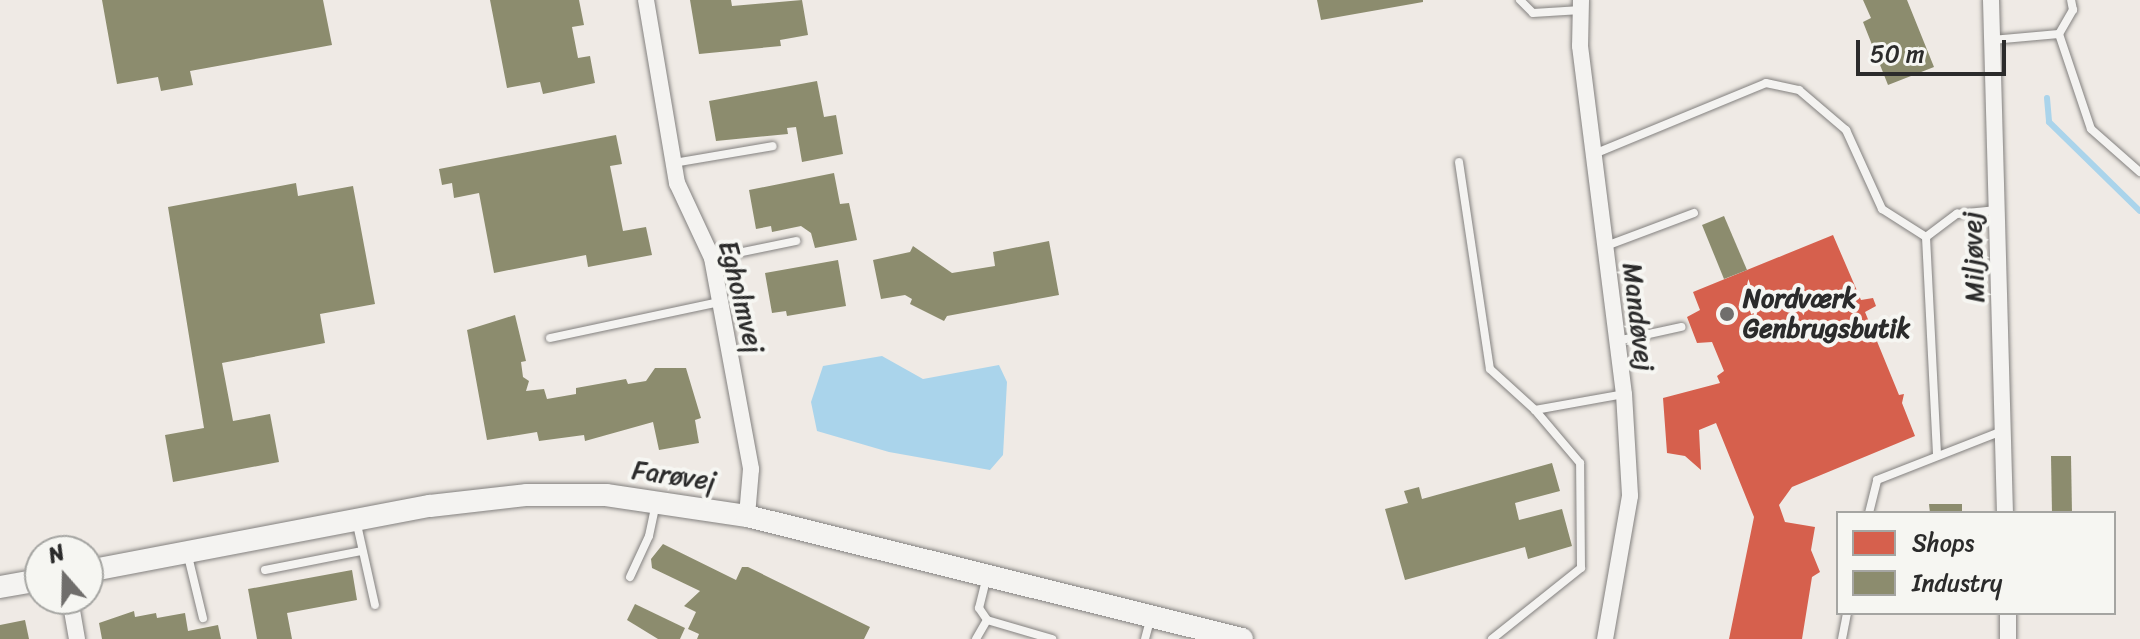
<!DOCTYPE html>
<meta charset="utf-8">
<style>
body{margin:0}
#map{position:relative;width:2140px;height:639px;overflow:hidden;background:#efeae5;font-family:Sriracha,sans-serif}
div>[style]{position:absolute}
.water>*{inset:0;background:#aad4eb}
.shops>*{inset:0;background:#d6604d}
.industry>*{inset:0;background:#8c8c6e}
.stream>*{height:6px;margin:-3px;padding:0 3px;transform-origin:3px;border-radius:3px;background:#aad4eb}
.roads{filter:drop-shadow(0 0 2px #83817f) drop-shadow(0 0 2px #83817f)}
.lane>*{height:8px;margin:-4px;padding:0 4px;transform-origin:4px;border-radius:4px;background:#f4f3f1}
.street>*{height:16px;margin:-8px;padding:0 8px;transform-origin:8px;border-radius:8px;background:#f4f3f1}
.secondary>*{height:22px;margin:-11px;padding:0 11px;transform-origin:11px;border-radius:11px;background:#f4f3f1}
.dots>*{width:22px;height:22px;translate:-50% -50%;box-sizing:border-box;border:4px solid #f6f6f2;border-radius:50%}
span{translate:-50% -50%;white-space:nowrap;text-align:center;line-height:1.15;-webkit-text-stroke:8px #f6f6f2;paint-order:stroke}
.street-label{font-size:26px;color:#2b2b2b}
.poi-label{font-size:26px;color:#2b2b2b;font-weight:700}
.left{translate:0 -50%;text-align:left}
.legend{position:absolute;left:1836px;top:511px;width:280px;height:104px;box-sizing:border-box;background:#f6f6f2;border:2px solid #a5a5a2;margin:0;padding:10px 14px;list-style:none;font-size:24px;color:#2b2b2b}
.legend li{display:flex;align-items:center;gap:16px;height:40px}
.legend b{width:40px;border:2px solid #a5a5a2}
.north{position:absolute;left:24px;top:535px;width:80px;height:80px;box-sizing:border-box;background:#f6f6f2;border:2px solid #a5a5a2;border-radius:50%;rotate:340deg;font-size:22px;font-weight:700;line-height:32px;text-align:center;color:#2b2b2b}
.north::after{content:'';display:block;margin:auto;width:28px;height:36px;background:#706e6c;clip-path:polygon(50% 0,100% 100%,50% 72%,0 100%)}
.scale{position:absolute;left:1856px;top:40px;width:150px;height:36px;box-sizing:border-box;border:4px solid #2b2b2b;border-top:0;padding-left:10px;font-size:24px;line-height:28px;white-space:nowrap;color:#2b2b2b;-webkit-text-stroke:6px #f6f6f2;paint-order:stroke}
</style>
<div id="map">
<div class="water">
<div style="clip-path:polygon(882px 356px,923px 379px,999px 365px,1007px 382px,1003px 455px,990px 470px,889px 452px,817px 431px,811px 402px,823px 366px)"></div>
</div>
<div class="shops">
<div style="clip-path:polygon(1833px 235px,1861px 300px,1873px 298px,1876px 306px,1865px 312px,1899px 395px,1904px 394px,1902px 403px,1915px 436px,1792px 487px,1779px 505px,1785px 522px,1815px 527px,1811px 550px,1820px 572px,1812px 577px,1802px 639px,1729px 639px,1754px 517px,1716px 423px,1699px 430px,1701px 470px,1685px 456px,1667px 453px,1663px 398px,1720px 383px,1717px 376px,1724px 371px,1712px 342px,1697px 343px,1687px 317px,1700px 310px,1693px 292px)"></div>
</div>
<div class="industry">
<div style="clip-path:polygon(102px 0,323px 0,332px 45px,190px 71px,193px 85px,161px 91px,158px 77px,117px 84px)"></div>
<div style="clip-path:polygon(490px 0,579px 0,584px 25px,572px 27px,578px 58px,590px 56px,595px 83px,543px 94px,540px 82px,507px 88px)"></div>
<div style="clip-path:polygon(690px 0,731px 0,732px 6px,802px 0,808px 35px,780px 40px,781px 46px,699px 54px)"></div>
<div style="clip-path:polygon(1317px 0,1423px 0,1423px 2px,1321px 20px)"></div>
<div style="clip-path:polygon(1863px 0,1907px 0,1934px 67px,1888px 85px,1863px 22px,1871px 18px)"></div>
<div style="clip-path:polygon(817px 81px,824px 117px,836px 115px,843px 154px,802px 162px,796px 127px,787px 128px,788px 134px,716px 141px,709px 101px)"></div>
<div style="clip-path:polygon(616px 135px,622px 164px,610px 166px,623px 231px,646px 227px,652px 255px,588px 267px,586px 255px,494px 273px,479px 193px,454px 198px,452px 183px,442px 185px,439px 169px)"></div>
<div style="clip-path:polygon(834px 173px,840px 204px,849px 203px,857px 240px,815px 248px,811px 233px,801px 226px,772px 232px,771px 226px,756px 229px,749px 190px)"></div>
<div style="clip-path:polygon(296px 183px,298px 196px,353px 186px,375px 304px,320px 314px,325px 343px,222px 363px,233px 421px,270px 414px,279px 462px,173px 482px,165px 435px,204px 428px,168px 207px)"></div>
<div style="clip-path:polygon(1724px 216px,1747px 270px,1724px 279px,1702px 225px)"></div>
<div style="clip-path:polygon(1049px 241px,1059px 295px,947px 316px,944px 321px,910px 304px,912px 299px,905px 295px,881px 299px,873px 260px,910px 252px,913px 246px,952px 273px,995px 266px,993px 252px)"></div>
<div style="clip-path:polygon(838px 260px,846px 306px,787px 316px,786px 311px,772px 313px,765px 273px)"></div>
<div style="clip-path:polygon(515px 315px,526px 361px,521px 362px,523px 377px,529px 381px,526px 391px,544px 389px,547px 399px,576px 394px,576px 388px,626px 379px,628px 384px,646px 381px,655px 368px,686px 368px,701px 418px,695px 420px,699px 443px,659px 450px,653px 422px,585px 441px,584px 435px,539px 441px,537px 432px,487px 440px,467px 330px)"></div>
<div style="clip-path:polygon(2051px 456px,2071px 456px,2072px 513px,2052px 513px)"></div>
<div style="clip-path:polygon(1552px 463px,1560px 491px,1515px 503px,1519px 520px,1562px 509px,1572px 546px,1528px 559px,1525px 547px,1405px 580px,1385px 509px,1408px 503px,1404px 491px,1419px 487px,1422px 499px)"></div>
<div style="clip-path:polygon(1929px 504px,1962px 504px,1962px 513px,1930px 513px)"></div>
<div style="clip-path:polygon(663px 544px,736px 580px,742px 567px,748px 567px,870px 627px,864px 639px,697px 639px,699px 634px,688px 629px,696px 612px,684px 606px,700px 591px,652px 568px,651px 559px)"></div>
<div style="clip-path:polygon(352px 570px,357px 600px,287px 613px,292px 639px,257px 639px,248px 589px)"></div>
<div style="clip-path:polygon(635px 604px,685px 628px,680px 639px,658px 639px,627px 620px)"></div>
<div style="clip-path:polygon(134px 611px,135px 617px,156px 613px,157px 618px,185px 613px,188px 631px,218px 625px,221px 639px,102px 639px,99px 623px)"></div>
<div style="clip-path:polygon(25px 620px,29px 639px,0 639px,0 625px)"></div>
</div>
<div class="stream">
<div style="left:2047px;top:98px;width:24px;rotate:85deg"></div>
<div style="left:2049px;top:122px;width:127px;rotate:44.4deg"></div>
</div>
<div class="roads">
<div class="lane">
<div style="left:1520px;top:0;width:18px;rotate:45deg"></div>
<div style="left:1533px;top:13px;width:48px;rotate:-3.6deg"></div>
<div style="left:2059px;top:34px;width:100px;rotate:71.4deg"></div>
<div style="left:2091px;top:129px;width:65px;rotate:41.3deg"></div>
<div style="left:1992px;top:40px;width:67px;rotate:-5.1deg"></div>
<div style="left:2059px;top:34px;width:28px;rotate:-60deg"></div>
<div style="left:2073px;top:10px;width:10px;rotate:-101deg"></div>
<div style="left:1594px;top:154px;width:186px;rotate:-22.4deg"></div>
<div style="left:1766px;top:83px;width:34px;rotate:12deg"></div>
<div style="left:1799px;top:90px;width:62px;rotate:40.4deg"></div>
<div style="left:1846px;top:130px;width:87px;rotate:65.5deg"></div>
<div style="left:1882px;top:209px;width:52px;rotate:32.5deg"></div>
<div style="left:1926px;top:237px;width:219px;rotate:87.1deg"></div>
<div style="left:1459px;top:162px;width:209px;rotate:81.5deg"></div>
<div style="left:1490px;top:369px;width:61px;rotate:42.3deg"></div>
<div style="left:1535px;top:410px;width:90px;rotate:-10.2deg"></div>
<div style="left:674px;top:163px;width:100px;rotate:-9.7deg"></div>
<div style="left:1926px;top:237px;width:39px;rotate:-37deg"></div>
<div style="left:1957px;top:214px;width:40px;rotate:-5.7deg"></div>
<div style="left:1606px;top:246px;width:94px;rotate:-20.6deg"></div>
<div style="left:713px;top:258px;width:85px;rotate:-11.6deg"></div>
<div style="left:550px;top:338px;width:174px;rotate:-12deg"></div>
<div style="left:1617px;top:341px;width:66px;rotate:-12.3deg"></div>
<div style="left:1869px;top:513px;width:34px;rotate:-76deg"></div>
<div style="left:1877px;top:480px;width:134px;rotate:-21.4deg"></div>
<div style="left:356px;top:520px;width:87px;rotate:77.4deg"></div>
<div style="left:187px;top:552px;width:68px;rotate:76.4deg"></div>
<div style="left:265px;top:570px;width:99px;rotate:-11.1deg"></div>
<div style="left:987px;top:576px;width:33px;rotate:104deg"></div>
<div style="left:979px;top:608px;width:14px;rotate:56deg"></div>
<div style="left:987px;top:620px;width:68px;rotate:16.3deg"></div>
<div style="left:630px;top:577px;width:45px;rotate:-65.1deg"></div>
<div style="left:649px;top:536px;width:35px;rotate:-78deg"></div>
<div style="left:976px;top:639px;width:22px;rotate:-60deg"></div>
<div style="left:1145px;top:639px;width:23px;rotate:-75deg"></div>
<div style="left:1492px;top:639px;width:114px;rotate:-38.6deg"></div>
<div style="left:1581px;top:568px;width:105px;rotate:-90.5deg"></div>
<div style="left:1580px;top:463px;width:70px;rotate:-130.3deg"></div>
<div style="left:1842px;top:639px;width:26px;rotate:-79deg"></div>
</div>
<div class="street">
<div style="left:646px;top:0;width:186px;rotate:80.4deg"></div>
<div style="left:677px;top:183px;width:83px;rotate:65deg"></div>
<div style="left:712px;top:258px;width:215px;rotate:79.5deg"></div>
<div style="left:751px;top:469px;width:47px;rotate:94.9deg"></div>
<div style="left:1581px;top:0;width:46px;rotate:91.2deg"></div>
<div style="left:1580px;top:46px;width:351px;rotate:82.8deg"></div>
<div style="left:1624px;top:394px;width:102px;rotate:86.6deg"></div>
<div style="left:1630px;top:496px;width:145px;rotate:99.9deg"></div>
<div style="left:1991px;top:0;width:513px;rotate:88.44deg"></div>
<div style="left:70px;top:599px;width:41px;rotate:80.1deg"></div>
<div style="left:2008px;top:613px;width:26px;rotate:90deg"></div>
</div>
<div class="secondary">
<div style="left:88px;top:571px;width:348px;rotate:-10.8deg"></div>
<div style="left:430px;top:506px;width:98px;rotate:-6.5deg"></div>
<div style="left:527px;top:495px;width:79px"></div>
<div style="left:606px;top:495px;width:143px;rotate:8.5deg"></div>
<div style="left:747px;top:516px;width:510px;rotate:13.95deg"></div>
<div style="left:0;top:587px;width:41px;rotate:-9.9deg"></div>
</div>
</div>
<div class="dots">
<div style="left:1727px;top:314px;background:#706e6c"></div>
</div>
<div class="street-label">
<span style="left:1974px;top:257px;rotate:-92deg">Miljøvej</span>
<span style="left:741px;top:297px;rotate:76deg">Egholmvej</span>
<span style="left:1638px;top:317px;rotate:83deg">Mandøvej</span>
<span style="left:674px;top:476px;rotate:8deg">Farøvej</span>
</div>
<div class="poi-label">
<span class="left" style="left:1743px;top:314px">Nordværk<br>Genbrugsbutik</span>
</div>
<ul class="legend">
<li><b style="height:22px;background:#d6604d"></b>Shops</li>
<li><b style="height:22px;background:#8c8c6e"></b>Industry</li>
</ul>
<div class="north">N</div>
<div class="scale">50 m</div>
</div>
